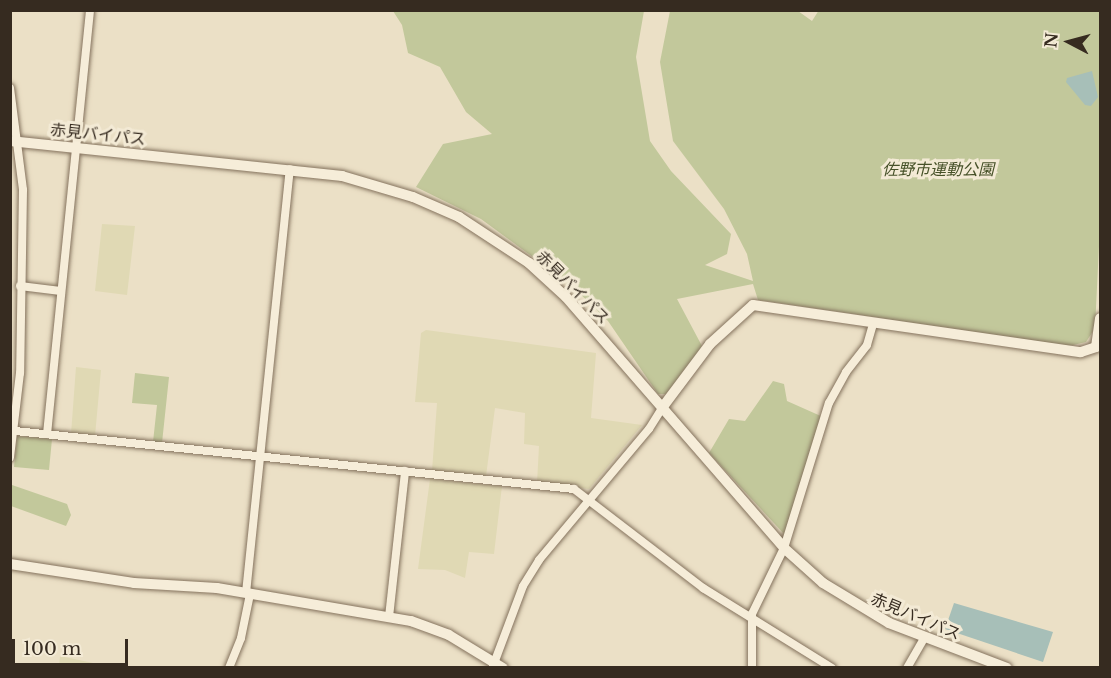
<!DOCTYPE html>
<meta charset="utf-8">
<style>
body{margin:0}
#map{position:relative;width:1111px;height:678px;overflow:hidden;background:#ebe0c6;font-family:"Libre Baskerville","Noto Sans JP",serif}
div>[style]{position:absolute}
.farmland>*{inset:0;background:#e0d9b4}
.green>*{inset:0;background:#c2c89b}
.water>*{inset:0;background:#a7bfb8}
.roads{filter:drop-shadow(0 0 2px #84725d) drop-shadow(0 0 2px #84725d)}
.street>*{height:8px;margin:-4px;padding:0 4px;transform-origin:4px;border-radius:4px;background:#f6edd9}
.secondary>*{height:10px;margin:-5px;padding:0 5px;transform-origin:5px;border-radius:5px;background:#f6edd9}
span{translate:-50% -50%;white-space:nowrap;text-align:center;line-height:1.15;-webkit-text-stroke:6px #f3ead5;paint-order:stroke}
.street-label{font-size:16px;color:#362b20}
.park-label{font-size:16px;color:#465128;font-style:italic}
.frame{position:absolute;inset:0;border:12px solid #362b20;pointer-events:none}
.north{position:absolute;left:1039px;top:12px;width:60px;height:60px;-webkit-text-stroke:4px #f3ead5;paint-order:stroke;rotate:276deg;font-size:16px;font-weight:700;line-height:24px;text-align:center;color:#362b20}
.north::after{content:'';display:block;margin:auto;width:21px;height:27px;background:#362b20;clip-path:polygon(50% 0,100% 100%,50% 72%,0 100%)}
.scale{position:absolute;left:12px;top:639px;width:116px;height:27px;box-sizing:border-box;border:3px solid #362b20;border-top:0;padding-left:8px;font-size:18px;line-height:21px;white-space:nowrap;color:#362b20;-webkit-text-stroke:4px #f3ead5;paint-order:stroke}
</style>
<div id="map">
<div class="farmland">
<div style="clip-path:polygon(102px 224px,135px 226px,127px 295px,95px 291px)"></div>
<div style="clip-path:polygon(426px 330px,596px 353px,591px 418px,642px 425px,589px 489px,537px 483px,539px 446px,524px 444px,525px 413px,495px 408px,486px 476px,432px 471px,437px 403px,415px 402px,421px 333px)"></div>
<div style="clip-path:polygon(76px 367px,101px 370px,95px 436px,71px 434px)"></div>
<div style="clip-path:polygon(430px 479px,502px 486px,494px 554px,469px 552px,465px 578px,445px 570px,418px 569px)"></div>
<div style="clip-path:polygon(60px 656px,112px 667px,59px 667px)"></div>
</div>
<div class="green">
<div style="clip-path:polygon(819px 10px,1100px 11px,1100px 226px,1095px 328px,1086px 342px,1069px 346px,758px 300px,753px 284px,677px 299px,702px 346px,666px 394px,658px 394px,608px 321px,571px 285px,481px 219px,416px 187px,443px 144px,492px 134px,466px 112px,440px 67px,408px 53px,402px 25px,393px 11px,644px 11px,636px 57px,650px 141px,671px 171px,731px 234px,727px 254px,705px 265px,753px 281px,747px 254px,724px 209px,673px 141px,660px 62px,670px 11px,798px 11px,812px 21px)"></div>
<div style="clip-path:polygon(135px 373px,169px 377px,162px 443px,153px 442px,157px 405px,132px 403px)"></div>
<div style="clip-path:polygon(773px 381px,784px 384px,787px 401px,823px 417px,786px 536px,709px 453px,729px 419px,745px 421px)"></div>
<div style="clip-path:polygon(17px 436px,52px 439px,49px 470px,14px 467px)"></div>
<div style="clip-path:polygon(12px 485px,67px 504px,71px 515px,66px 526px,11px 506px)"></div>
</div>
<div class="water">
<div style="clip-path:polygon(1092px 71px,1098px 97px,1091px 106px,1085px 105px,1066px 82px,1067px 78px)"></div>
<div style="clip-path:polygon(954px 603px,1053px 632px,1043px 662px,945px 629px)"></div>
</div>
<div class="roads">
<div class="street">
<div style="left:10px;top:88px;width:103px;rotate:82.7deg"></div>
<div style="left:23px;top:190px;width:183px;rotate:90.9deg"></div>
<div style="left:20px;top:373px;width:85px;rotate:96.8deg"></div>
<div style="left:20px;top:286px;width:41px;rotate:7deg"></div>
<div style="left:15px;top:431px;width:562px;rotate:5.92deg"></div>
<div style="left:574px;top:489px;width:163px;rotate:37.5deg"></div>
<div style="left:703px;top:588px;width:152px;rotate:31.8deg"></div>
<div style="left:47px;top:434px;width:426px;rotate:-84.2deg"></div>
<div style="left:246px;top:593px;width:426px;rotate:-84.1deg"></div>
<div style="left:389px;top:617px;width:147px;rotate:-83.7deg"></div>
<div style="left:493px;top:666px;width:85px;rotate:-69.4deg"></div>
<div style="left:523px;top:586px;width:31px;rotate:-58deg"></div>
<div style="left:539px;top:560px;width:171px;rotate:-50deg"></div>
<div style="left:649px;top:429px;width:25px;rotate:-58deg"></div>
<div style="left:229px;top:668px;width:32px;rotate:-68deg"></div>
<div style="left:241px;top:638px;width:45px;rotate:-78.4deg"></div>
<div style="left:752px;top:668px;width:54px;rotate:-90deg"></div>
<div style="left:752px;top:614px;width:73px;rotate:-64.1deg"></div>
<div style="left:784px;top:548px;width:152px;rotate:-72.8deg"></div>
<div style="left:829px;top:403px;width:35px;rotate:-61deg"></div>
<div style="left:846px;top:372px;width:34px;rotate:-52deg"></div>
<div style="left:867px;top:345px;width:22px;rotate:-74deg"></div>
<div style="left:907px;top:668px;width:34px;rotate:-60deg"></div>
</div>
<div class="secondary">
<div style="left:10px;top:141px;width:334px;rotate:6deg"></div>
<div style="left:342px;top:176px;width:74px;rotate:16.5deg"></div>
<div style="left:413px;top:197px;width:50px;rotate:23.5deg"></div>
<div style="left:459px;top:217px;width:84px;rotate:33.3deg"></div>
<div style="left:529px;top:263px;width:50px;rotate:42.6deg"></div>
<div style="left:566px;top:297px;width:332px;rotate:49deg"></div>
<div style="left:784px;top:548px;width:52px;rotate:41.9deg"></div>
<div style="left:823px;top:583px;width:77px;rotate:31.2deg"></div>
<div style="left:889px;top:623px;width:126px;rotate:20.9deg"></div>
<div style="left:662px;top:408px;width:80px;rotate:-53.1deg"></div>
<div style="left:710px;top:344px;width:58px;rotate:-42.2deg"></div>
<div style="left:753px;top:305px;width:331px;rotate:8.2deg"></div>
<div style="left:1081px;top:352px;width:16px;rotate:-18deg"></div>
<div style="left:1096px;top:347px;width:29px;rotate:-82deg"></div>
<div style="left:10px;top:564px;width:125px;rotate:8.7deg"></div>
<div style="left:134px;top:583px;width:83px;rotate:3.4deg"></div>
<div style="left:217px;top:588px;width:197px;rotate:9.7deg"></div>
<div style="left:411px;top:621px;width:40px;rotate:20.2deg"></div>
<div style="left:449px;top:635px;width:63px;rotate:31.4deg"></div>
</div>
</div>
<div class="street-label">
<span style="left:98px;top:134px;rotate:6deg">赤見バイパス</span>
<span style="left:573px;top:287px;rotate:45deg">赤見バイパス</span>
<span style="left:916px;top:616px;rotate:23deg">赤見バイパス</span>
</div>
<div class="park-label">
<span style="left:938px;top:169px">佐野市運動公園</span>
</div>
<div class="frame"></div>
<div class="north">N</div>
<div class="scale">100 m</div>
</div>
